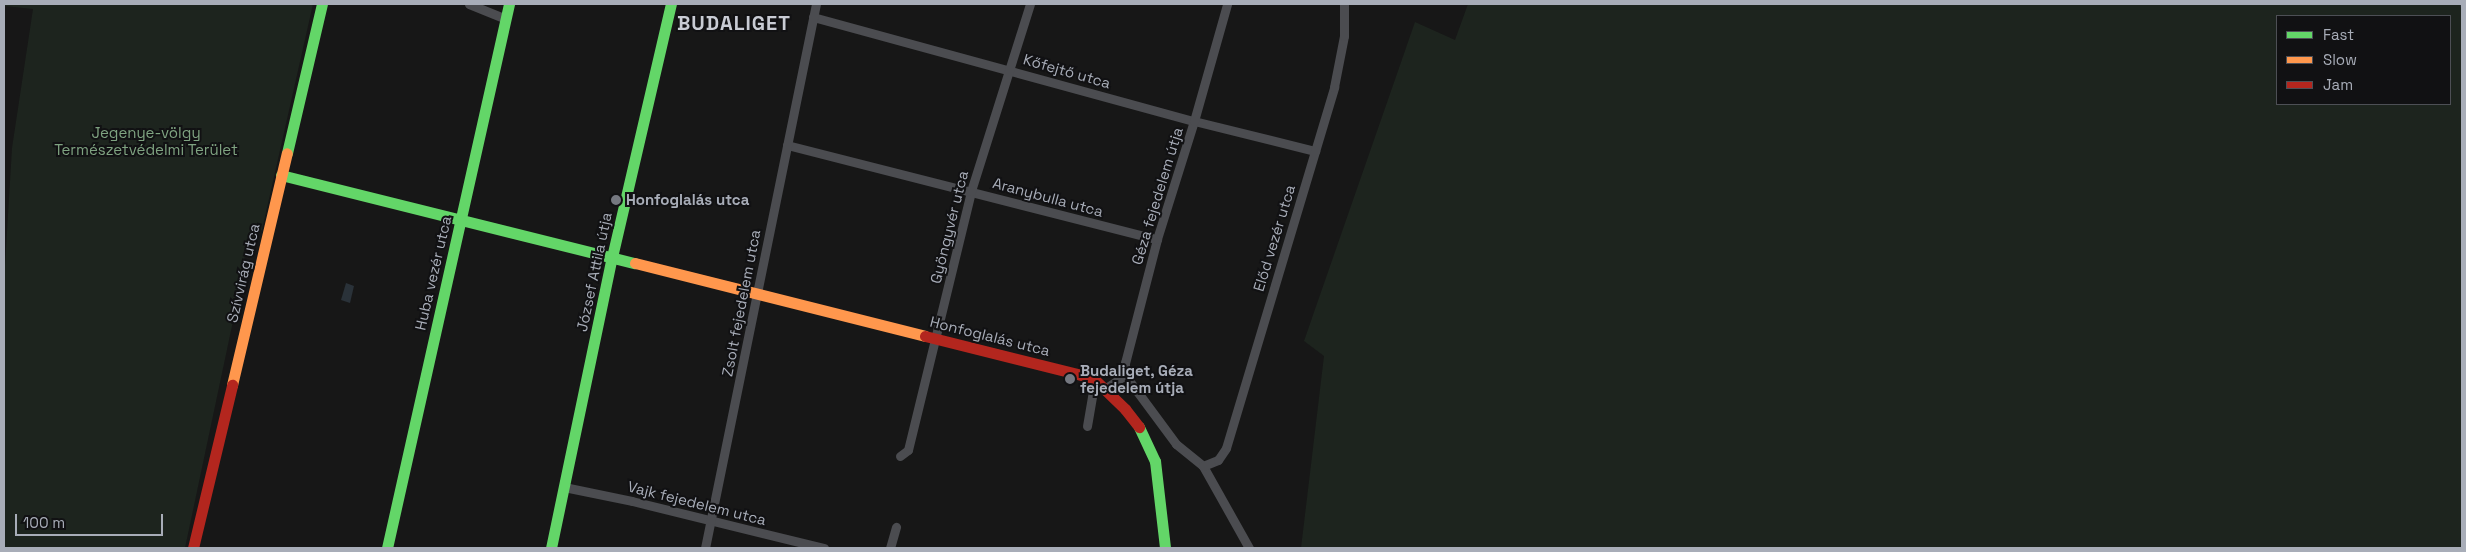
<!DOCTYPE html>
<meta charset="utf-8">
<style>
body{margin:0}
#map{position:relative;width:2466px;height:552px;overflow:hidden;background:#171717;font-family:"Space Grotesk",sans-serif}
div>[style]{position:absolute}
.green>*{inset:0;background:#1d241e}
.water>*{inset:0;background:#2a3239}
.stream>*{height:3px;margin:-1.5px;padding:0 1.5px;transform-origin:1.5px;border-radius:1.5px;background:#2a3239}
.street>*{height:9px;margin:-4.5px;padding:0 4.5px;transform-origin:4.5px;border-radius:4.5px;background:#4b4c50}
.fast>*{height:11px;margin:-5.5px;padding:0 5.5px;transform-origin:5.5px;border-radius:5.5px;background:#63d668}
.slow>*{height:11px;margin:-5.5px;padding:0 5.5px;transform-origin:5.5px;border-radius:5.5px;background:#ff974d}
.jam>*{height:11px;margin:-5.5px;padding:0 5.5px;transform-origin:5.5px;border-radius:5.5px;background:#b3261e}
.dots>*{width:14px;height:14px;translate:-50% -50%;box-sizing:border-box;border:2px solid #111113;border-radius:50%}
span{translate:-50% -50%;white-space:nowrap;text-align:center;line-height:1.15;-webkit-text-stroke:4px #111113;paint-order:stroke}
.street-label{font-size:15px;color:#a8adb8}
.park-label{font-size:15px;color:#7fa381}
.poi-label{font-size:15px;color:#a8adb8;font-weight:700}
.left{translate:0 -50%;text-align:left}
.district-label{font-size:20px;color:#c9ccd4;font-weight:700;letter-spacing:1px}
.frame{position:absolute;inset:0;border:5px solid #a8adb8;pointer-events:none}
.legend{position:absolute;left:2276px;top:15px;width:175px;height:90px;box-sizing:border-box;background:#111113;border:1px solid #4d4f55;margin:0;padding:6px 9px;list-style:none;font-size:15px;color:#a8adb8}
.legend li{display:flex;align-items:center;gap:10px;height:25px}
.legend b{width:25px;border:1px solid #4d4f55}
.scale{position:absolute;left:15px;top:514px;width:148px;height:22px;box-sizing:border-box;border:2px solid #a8adb8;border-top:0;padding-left:6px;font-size:15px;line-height:18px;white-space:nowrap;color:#a8adb8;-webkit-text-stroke:4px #111113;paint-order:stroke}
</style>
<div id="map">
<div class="green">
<div style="clip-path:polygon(4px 4px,313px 4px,262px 230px,247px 241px,240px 288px,185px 548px,4px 548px,4px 282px,12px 148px,33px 9px,4px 6px)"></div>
<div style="clip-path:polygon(evenodd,1468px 4px,2462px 4px,2462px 548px,1301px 548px,1324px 356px,1304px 341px,1415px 22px,1455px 40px,1468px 4px,2277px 16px,2450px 16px,2450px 104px,2277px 104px,2277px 16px)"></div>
</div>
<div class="water">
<div style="clip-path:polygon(346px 283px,354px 286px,350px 303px,341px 300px)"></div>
</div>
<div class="stream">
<div style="left:2461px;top:4px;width:3px;rotate:72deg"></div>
</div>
<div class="street">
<div style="left:469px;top:4px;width:40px;rotate:22deg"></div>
<div style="left:813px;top:17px;width:395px;rotate:15.3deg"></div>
<div style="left:1194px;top:121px;width:125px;rotate:13.9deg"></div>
<div style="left:787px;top:145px;width:382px;rotate:14.3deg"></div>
<div style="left:1125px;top:375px;width:12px;rotate:-90deg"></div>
<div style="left:1125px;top:363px;width:128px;rotate:-75.5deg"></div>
<div style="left:1157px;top:239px;width:124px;rotate:-72.6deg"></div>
<div style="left:1194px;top:121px;width:122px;rotate:-74.2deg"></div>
<div style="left:1125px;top:375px;width:86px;rotate:53.5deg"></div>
<div style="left:1176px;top:444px;width:35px;rotate:39deg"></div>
<div style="left:1203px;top:466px;width:94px;rotate:60.7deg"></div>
<div style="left:1106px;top:388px;width:23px;rotate:-34deg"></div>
<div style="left:1087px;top:426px;width:48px;rotate:-80.3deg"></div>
<div style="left:900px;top:456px;width:10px;rotate:-37deg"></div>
<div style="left:908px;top:450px;width:267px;rotate:-76.3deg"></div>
<div style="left:971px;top:191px;width:196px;rotate:-72.5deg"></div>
<div style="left:1203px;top:466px;width:16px;rotate:-22deg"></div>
<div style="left:1218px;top:460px;width:14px;rotate:-56deg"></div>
<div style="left:1226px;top:448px;width:377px;rotate:-73.3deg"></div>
<div style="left:1334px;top:87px;width:52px;rotate:-78.9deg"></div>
<div style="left:1344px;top:36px;width:32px;rotate:-90deg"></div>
<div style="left:564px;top:487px;width:69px;rotate:11.6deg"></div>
<div style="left:632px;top:501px;width:198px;rotate:13.8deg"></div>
<div style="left:705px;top:548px;width:555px;rotate:-78.47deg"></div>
<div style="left:890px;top:548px;width:22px;rotate:-74deg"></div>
</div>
<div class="fast">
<div style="left:287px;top:153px;width:153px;rotate:-76.8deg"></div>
<div style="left:281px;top:175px;width:365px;rotate:14deg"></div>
<div style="left:1139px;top:427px;width:38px;rotate:65deg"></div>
<div style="left:1155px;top:461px;width:88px;rotate:83.4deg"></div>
<div style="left:387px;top:548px;width:558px;rotate:-77.36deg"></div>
<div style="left:551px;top:548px;width:297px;rotate:-78.2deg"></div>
<div style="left:612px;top:257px;width:260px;rotate:-76.9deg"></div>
</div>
<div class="slow">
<div style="left:635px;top:263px;width:299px;rotate:14.1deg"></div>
<div style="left:232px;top:385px;width:238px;rotate:-76.7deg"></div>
</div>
<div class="jam">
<div style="left:925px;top:336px;width:173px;rotate:14deg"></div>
<div style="left:1093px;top:378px;width:45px;rotate:44.1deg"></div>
<div style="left:1125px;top:409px;width:23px;rotate:52deg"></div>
<div style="left:193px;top:548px;width:168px;rotate:-76.5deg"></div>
</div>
<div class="dots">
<div style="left:616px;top:200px;background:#757880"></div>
<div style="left:1070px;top:379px;background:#757880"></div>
</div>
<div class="street-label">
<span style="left:1067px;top:71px;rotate:16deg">Kőfejtő utca</span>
<span style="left:1157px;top:196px;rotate:-73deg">Géza fejedelem útja</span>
<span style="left:1048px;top:197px;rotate:15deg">Aranybulla utca</span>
<span style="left:949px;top:227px;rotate:-76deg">Gyöngyvér utca</span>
<span style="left:1274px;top:238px;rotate:-73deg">Előd vezér utca</span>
<span style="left:594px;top:272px;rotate:-78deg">József Attila útja</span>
<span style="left:243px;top:273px;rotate:-77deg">Szívvirág utca</span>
<span style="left:433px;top:273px;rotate:-77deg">Huba vezér utca</span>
<span style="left:741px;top:303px;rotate:-79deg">Zsolt fejedelem utca</span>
<span style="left:990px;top:336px;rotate:14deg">Honfoglalás utca</span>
<span style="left:697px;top:503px;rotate:14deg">Vajk fejedelem utca</span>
</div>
<div class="park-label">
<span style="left:146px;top:141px">Jegenye-völgy<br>Természetvédelmi Terület</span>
</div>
<div class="poi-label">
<span class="left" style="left:626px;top:200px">Honfoglalás utca</span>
<span class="left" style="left:1080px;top:379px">Budaliget, Géza<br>fejedelem útja</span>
</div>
<div class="district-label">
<span style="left:734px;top:23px">BUDALIGET</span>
</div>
<div class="frame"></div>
<ul class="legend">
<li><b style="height:6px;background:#63d668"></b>Fast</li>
<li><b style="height:6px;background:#ff974d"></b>Slow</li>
<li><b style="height:6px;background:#b3261e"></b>Jam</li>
</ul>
<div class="scale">100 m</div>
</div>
